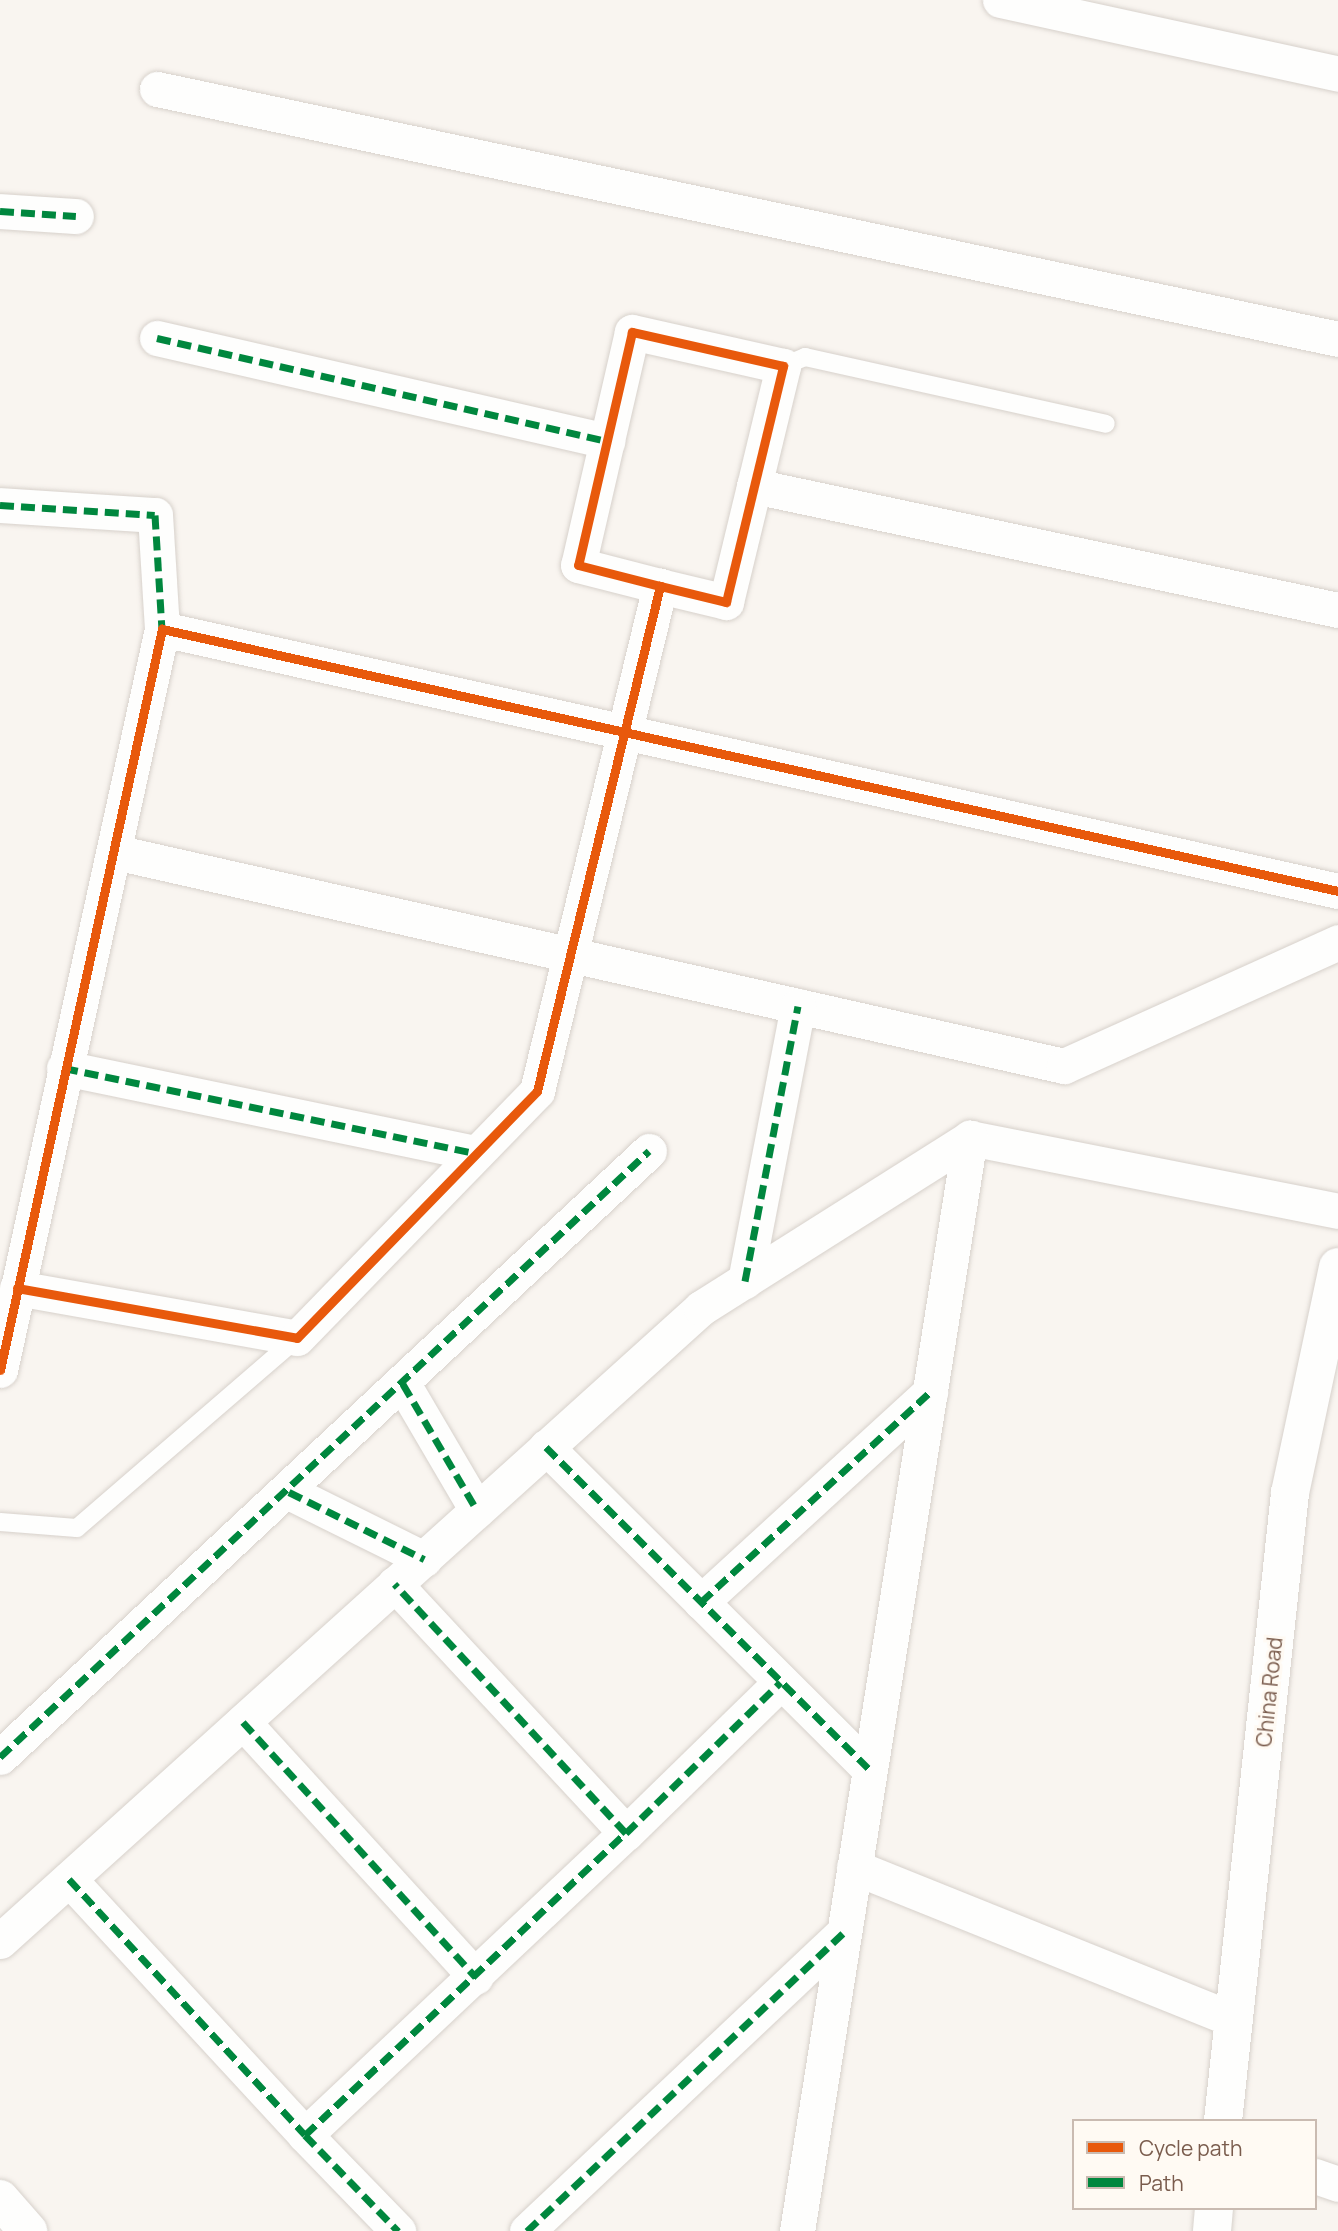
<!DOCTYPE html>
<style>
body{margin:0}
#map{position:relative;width:1338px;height:2231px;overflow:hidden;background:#f9f5f0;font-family:Manrope,sans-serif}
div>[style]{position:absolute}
.roads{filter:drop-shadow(0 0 2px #d7d1cb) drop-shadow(0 0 2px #d7d1cb)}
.service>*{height:18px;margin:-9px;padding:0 9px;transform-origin:9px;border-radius:9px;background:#fefefd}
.minor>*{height:35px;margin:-17.5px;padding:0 17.5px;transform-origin:17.5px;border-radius:17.5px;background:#fefefd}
.tertiary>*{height:38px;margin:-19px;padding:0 19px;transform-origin:19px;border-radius:19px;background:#fefefd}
.secondary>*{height:38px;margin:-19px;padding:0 19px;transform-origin:19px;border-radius:19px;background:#fefefd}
.quiet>*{height:7px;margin-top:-3.5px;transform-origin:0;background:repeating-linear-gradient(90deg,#00873e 0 14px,transparent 0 21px)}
.cycleway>*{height:9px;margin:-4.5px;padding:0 4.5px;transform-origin:4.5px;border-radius:4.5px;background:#e8590c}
span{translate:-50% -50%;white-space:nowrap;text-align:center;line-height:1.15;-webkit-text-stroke:6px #fffaf3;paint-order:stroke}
.street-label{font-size:21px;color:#7a5c4d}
.legend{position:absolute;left:1072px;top:2119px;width:245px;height:91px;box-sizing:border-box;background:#fffaf3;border:2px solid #cabbb1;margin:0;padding:9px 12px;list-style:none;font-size:21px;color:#7a5c4d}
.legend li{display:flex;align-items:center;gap:14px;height:35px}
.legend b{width:35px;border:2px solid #cabbb1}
</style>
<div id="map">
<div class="roads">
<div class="service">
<div style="left:783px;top:366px;width:24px;rotate:-22deg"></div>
<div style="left:805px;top:357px;width:308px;rotate:12.5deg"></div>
<div style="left:0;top:1522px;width:77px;rotate:4.5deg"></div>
<div style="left:77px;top:1528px;width:291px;rotate:-40.8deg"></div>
</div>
<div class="minor">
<div style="left:1000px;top:0;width:346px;rotate:12.3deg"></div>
<div style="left:157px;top:89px;width:1207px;rotate:11.95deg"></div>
<div style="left:0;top:211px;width:76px;rotate:3.8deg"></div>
<div style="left:157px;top:338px;width:462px;rotate:12.9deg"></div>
<div style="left:754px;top:486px;width:597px;rotate:11.99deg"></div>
<div style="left:0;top:505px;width:155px;rotate:3.7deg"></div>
<div style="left:155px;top:515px;width:114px;rotate:86.5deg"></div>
<div style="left:115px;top:852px;width:973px;rotate:12.71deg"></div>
<div style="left:1064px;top:1066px;width:301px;rotate:-24.3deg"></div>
<div style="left:64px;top:1068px;width:420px;rotate:11.7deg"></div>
<div style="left:745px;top:1281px;width:280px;rotate:-79.1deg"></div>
<div style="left:17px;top:1288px;width:284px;rotate:10.1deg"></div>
<div style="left:297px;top:1338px;width:344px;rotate:-45.8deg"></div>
<div style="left:537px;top:1091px;width:520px;rotate:-76.31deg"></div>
<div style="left:660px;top:586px;width:68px;rotate:13.6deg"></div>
<div style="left:726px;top:602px;width:243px;rotate:-76.4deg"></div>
<div style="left:783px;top:366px;width:155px;rotate:-167.3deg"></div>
<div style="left:632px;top:332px;width:239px;rotate:103deg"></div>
<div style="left:578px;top:565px;width:85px;rotate:14.4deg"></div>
<div style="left:0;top:1370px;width:759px;rotate:-77.67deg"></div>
<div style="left:162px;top:629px;width:1205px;rotate:12.56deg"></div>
<div style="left:403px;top:1384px;width:146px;rotate:59.6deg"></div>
<div style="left:546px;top:1447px;width:456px;rotate:44.9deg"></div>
<div style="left:289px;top:1492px;width:151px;rotate:26.4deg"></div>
<div style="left:701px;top:1602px;width:311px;rotate:-42.5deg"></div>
<div style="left:243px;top:1722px;width:345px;rotate:47.6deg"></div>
<div style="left:0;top:1757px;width:888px;rotate:-43.04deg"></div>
<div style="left:626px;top:1833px;width:216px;rotate:-44.3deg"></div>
<div style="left:854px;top:1867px;width:410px;rotate:21.9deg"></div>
<div style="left:69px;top:1879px;width:348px;rotate:47.3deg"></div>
<div style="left:305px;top:2135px;width:441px;rotate:-43.3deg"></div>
<div style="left:626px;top:1833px;width:340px;rotate:-132.9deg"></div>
<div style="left:0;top:1941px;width:945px;rotate:-42.08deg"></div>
<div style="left:701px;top:1308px;width:318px;rotate:-32.3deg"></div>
<div style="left:970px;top:1138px;width:375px;rotate:11.2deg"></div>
<div style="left:305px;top:2135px;width:134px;rotate:45.9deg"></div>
<div style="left:1315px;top:2176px;width:24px;rotate:19deg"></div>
<div style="left:527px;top:2231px;width:434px;rotate:-43.3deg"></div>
<div style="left:797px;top:2231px;width:1107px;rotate:-81.01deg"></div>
</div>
<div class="tertiary">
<div style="left:0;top:2199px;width:43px;rotate:48.8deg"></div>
</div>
<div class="secondary">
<div style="left:1223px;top:2121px;width:632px;rotate:-83.91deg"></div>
<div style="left:1290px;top:1493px;width:231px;rotate:-78deg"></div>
<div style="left:1212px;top:2231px;width:23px;rotate:-85deg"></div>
</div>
</div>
<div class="quiet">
<div style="left:0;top:211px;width:76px;rotate:3.8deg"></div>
<div style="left:157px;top:338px;width:462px;rotate:12.9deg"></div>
<div style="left:0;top:505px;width:155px;rotate:3.7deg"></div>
<div style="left:155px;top:515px;width:114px;rotate:86.5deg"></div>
<div style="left:64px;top:1068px;width:420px;rotate:11.7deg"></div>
<div style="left:745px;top:1281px;width:280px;rotate:-79.1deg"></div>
<div style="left:403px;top:1384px;width:146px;rotate:59.6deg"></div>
<div style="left:546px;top:1447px;width:456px;rotate:44.9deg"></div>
<div style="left:289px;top:1492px;width:151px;rotate:26.4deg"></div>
<div style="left:701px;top:1602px;width:311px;rotate:-42.5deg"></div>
<div style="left:243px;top:1722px;width:345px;rotate:47.6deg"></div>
<div style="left:0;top:1757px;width:888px;rotate:-43.04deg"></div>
<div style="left:626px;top:1833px;width:216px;rotate:-44.3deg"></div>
<div style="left:69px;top:1879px;width:348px;rotate:47.3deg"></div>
<div style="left:305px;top:2135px;width:441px;rotate:-43.3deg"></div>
<div style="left:626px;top:1833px;width:340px;rotate:-132.9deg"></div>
<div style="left:305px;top:2135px;width:134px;rotate:45.9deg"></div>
<div style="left:527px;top:2231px;width:434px;rotate:-43.3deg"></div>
</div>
<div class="cycleway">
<div style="left:17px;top:1288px;width:284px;rotate:10.1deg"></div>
<div style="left:297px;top:1338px;width:344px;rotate:-45.8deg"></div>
<div style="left:537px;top:1091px;width:520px;rotate:-76.31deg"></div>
<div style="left:660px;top:586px;width:68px;rotate:13.6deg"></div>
<div style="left:726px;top:602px;width:243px;rotate:-76.4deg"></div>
<div style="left:783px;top:366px;width:155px;rotate:-167.3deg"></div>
<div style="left:632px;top:332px;width:239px;rotate:103deg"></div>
<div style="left:578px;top:565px;width:85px;rotate:14.4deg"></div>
<div style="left:0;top:1370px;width:759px;rotate:-77.67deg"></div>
<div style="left:162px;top:629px;width:1205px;rotate:12.56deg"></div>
</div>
<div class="street-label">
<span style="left:1269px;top:1692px;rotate:-84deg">China Road</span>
</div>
<ul class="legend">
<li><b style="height:9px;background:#e8590c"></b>Cycle path</li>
<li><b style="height:9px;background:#00873e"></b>Path</li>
</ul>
</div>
